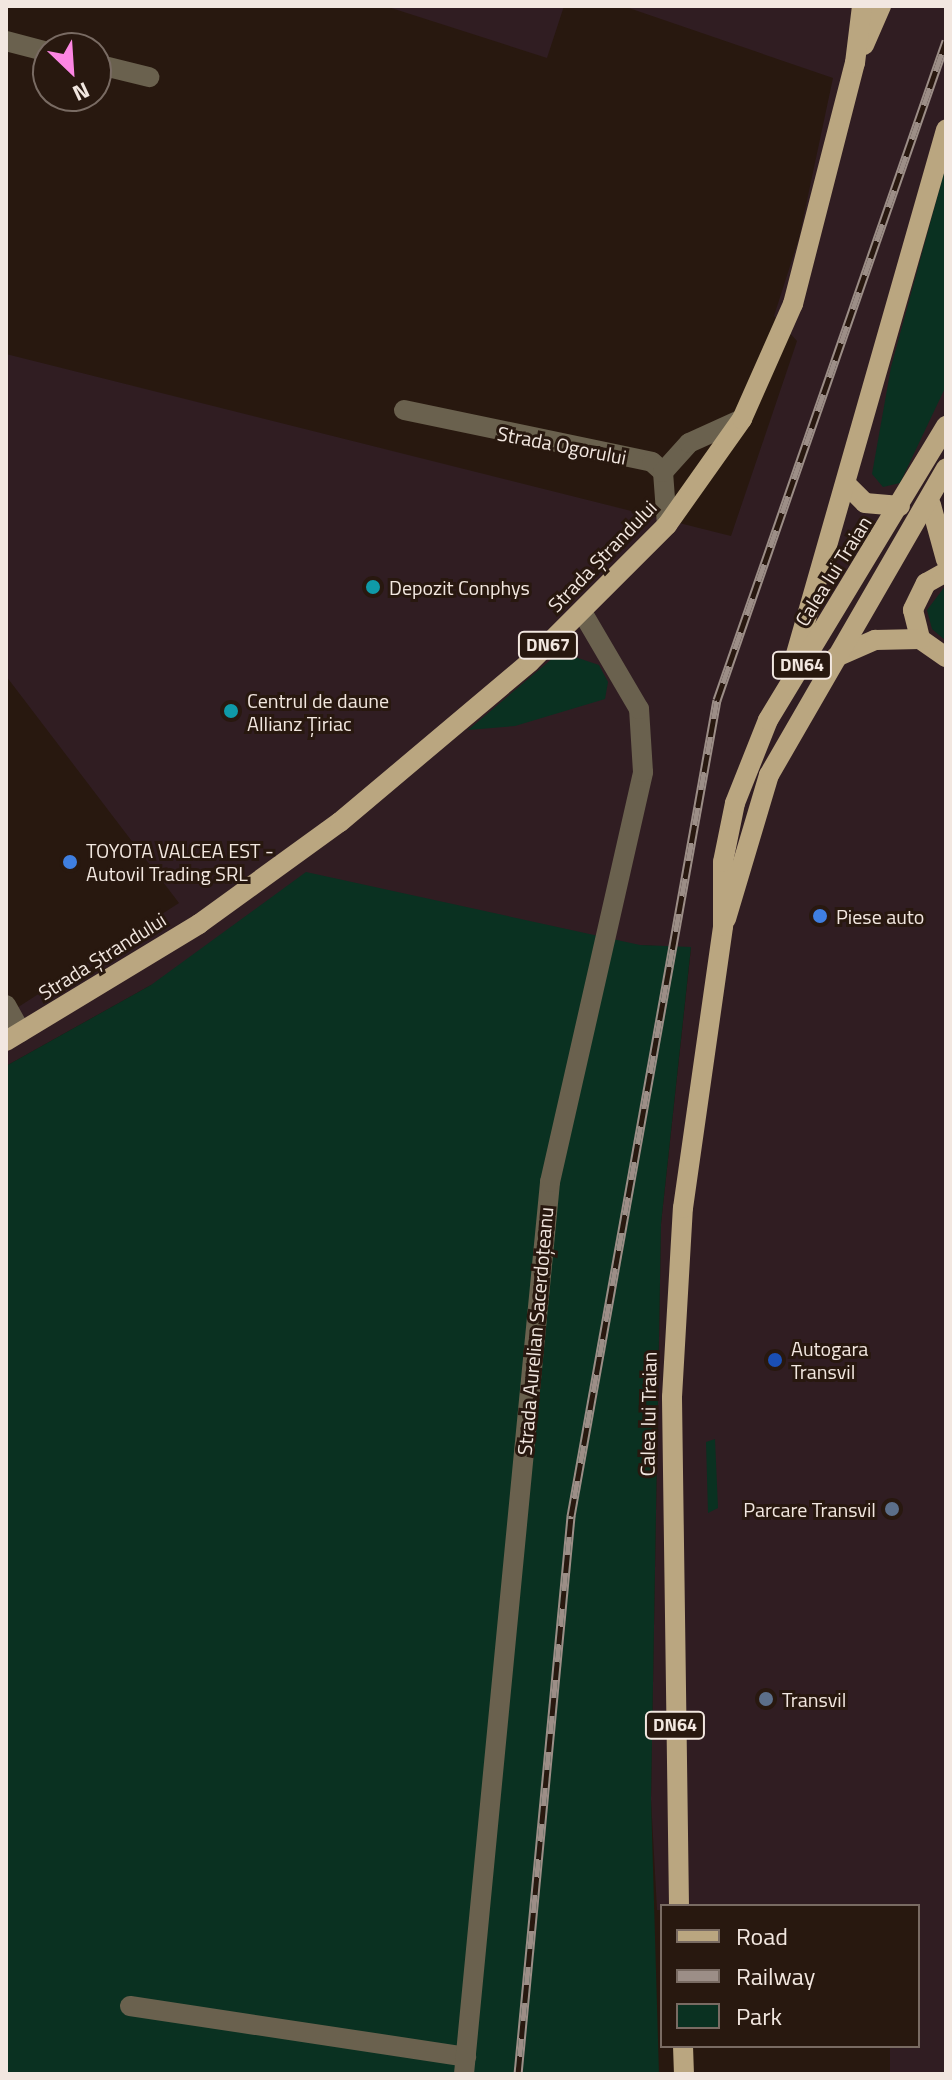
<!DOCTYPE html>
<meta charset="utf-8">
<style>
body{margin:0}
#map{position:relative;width:952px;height:2080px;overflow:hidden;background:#28180f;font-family:"Titillium Web",sans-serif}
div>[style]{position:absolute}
.industrial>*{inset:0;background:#301d22}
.green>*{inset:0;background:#0a3121}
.street>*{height:20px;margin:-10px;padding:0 10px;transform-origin:10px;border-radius:10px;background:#6a614e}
.primary>*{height:20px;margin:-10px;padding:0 10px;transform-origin:10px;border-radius:10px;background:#baa680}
.rail>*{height:9px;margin-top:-4.5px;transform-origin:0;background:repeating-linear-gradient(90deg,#28180f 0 18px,#9c8e87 0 36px);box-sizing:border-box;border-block:2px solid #9c8e87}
.dots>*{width:22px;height:22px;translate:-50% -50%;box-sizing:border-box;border:4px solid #28180f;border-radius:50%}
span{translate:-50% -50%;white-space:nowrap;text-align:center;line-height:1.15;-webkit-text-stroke:6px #28180f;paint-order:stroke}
.shield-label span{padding:2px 6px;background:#28180f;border:2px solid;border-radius:6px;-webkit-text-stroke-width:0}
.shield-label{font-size:18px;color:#f2e7e0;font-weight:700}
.street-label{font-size:20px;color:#f2e7e0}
.poi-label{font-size:20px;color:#f2e7e0}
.left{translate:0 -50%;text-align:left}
.right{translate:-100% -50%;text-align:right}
.frame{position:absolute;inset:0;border:8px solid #f2e7e0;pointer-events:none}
.legend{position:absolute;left:660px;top:1904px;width:260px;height:144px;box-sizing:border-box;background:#28180f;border:2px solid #796b63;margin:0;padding:10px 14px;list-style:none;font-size:24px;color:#f2e7e0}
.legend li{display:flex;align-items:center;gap:16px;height:40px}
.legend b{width:40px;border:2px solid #796b63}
.north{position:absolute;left:32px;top:32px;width:80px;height:80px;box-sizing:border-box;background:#28180f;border:2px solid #796b63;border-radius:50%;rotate:155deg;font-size:22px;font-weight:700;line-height:32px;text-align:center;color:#f2e7e0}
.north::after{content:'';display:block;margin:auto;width:28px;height:36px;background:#fc86e3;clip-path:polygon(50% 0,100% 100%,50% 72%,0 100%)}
</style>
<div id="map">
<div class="industrial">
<div style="clip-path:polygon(385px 6px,564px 6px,547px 58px)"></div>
<div style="clip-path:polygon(623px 6px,946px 6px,946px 2074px,890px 2074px,890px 2046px,918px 2046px,918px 1906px,657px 1910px,651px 1799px,661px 1224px,691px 948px,640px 945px,151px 985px,6px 1066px,6px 1015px,179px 903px,6px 676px,6px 354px,731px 536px,797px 341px,774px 316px,799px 238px,833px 78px)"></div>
</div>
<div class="green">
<div style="clip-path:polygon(946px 165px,946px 386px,900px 483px,883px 487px,872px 474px,891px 367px)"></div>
<div style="clip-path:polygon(946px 585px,946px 641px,932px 629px,927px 610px)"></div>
<div style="clip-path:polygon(560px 652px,599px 665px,608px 682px,605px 699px,515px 726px,468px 730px)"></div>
<div style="clip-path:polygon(306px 872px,640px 945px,691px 947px,661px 1224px,651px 1799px,659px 2074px,6px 2074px,6px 1066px,151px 985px)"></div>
<div style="clip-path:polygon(715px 1439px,718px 1508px,708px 1513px,706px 1442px)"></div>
</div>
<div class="street">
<div style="left:6px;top:41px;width:43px;rotate:14.7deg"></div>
<div style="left:96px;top:64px;width:55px;rotate:13.8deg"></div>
<div style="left:404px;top:410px;width:253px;rotate:11.8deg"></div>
<div style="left:652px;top:462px;width:15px;rotate:42deg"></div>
<div style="left:663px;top:472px;width:53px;rotate:85.7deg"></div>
<div style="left:663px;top:472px;width:39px;rotate:-48deg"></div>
<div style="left:689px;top:443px;width:58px;rotate:-24.4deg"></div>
<div style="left:6px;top:1005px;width:31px;rotate:61deg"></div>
<div style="left:130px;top:2006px;width:340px;rotate:8.6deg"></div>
<div style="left:464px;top:2074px;width:896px;rotate:-84.49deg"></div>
<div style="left:550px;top:1182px;width:420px;rotate:-77.2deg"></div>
<div style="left:643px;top:772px;width:63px;rotate:-93.6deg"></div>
<div style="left:639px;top:709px;width:113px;rotate:-120.4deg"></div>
</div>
<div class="primary">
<div style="left:864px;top:45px;width:43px;rotate:-66.4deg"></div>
<div style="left:847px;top:485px;width:25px;rotate:45deg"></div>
<div style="left:865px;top:503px;width:35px;rotate:5deg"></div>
<div style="left:931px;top:505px;width:57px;rotate:74.7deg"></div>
<div style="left:946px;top:572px;width:23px;rotate:151deg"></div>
<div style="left:926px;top:583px;width:30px;rotate:116deg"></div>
<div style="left:913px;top:610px;width:30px;rotate:76deg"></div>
<div style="left:920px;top:639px;width:32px;rotate:35deg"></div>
<div style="left:836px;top:657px;width:43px;rotate:-23.6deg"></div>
<div style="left:875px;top:640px;width:45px;rotate:-1.3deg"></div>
<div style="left:792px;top:668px;width:560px;rotate:-74.03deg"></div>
<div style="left:726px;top:919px;width:150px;rotate:-73.4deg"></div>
<div style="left:769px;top:775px;width:354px;rotate:-60deg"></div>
<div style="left:6px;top:1041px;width:226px;rotate:-31.2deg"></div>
<div style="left:199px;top:924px;width:174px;rotate:-35.9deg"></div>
<div style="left:340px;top:822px;width:248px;rotate:-40.1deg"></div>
<div style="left:530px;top:662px;width:194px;rotate:-45deg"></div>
<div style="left:667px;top:525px;width:130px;rotate:-54.7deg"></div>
<div style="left:742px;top:419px;width:126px;rotate:-66.1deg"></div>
<div style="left:793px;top:304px;width:249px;rotate:-75.6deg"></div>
<div style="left:855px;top:63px;width:57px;rotate:-83deg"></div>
<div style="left:679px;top:1906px;width:509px;rotate:-90.79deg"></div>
<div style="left:672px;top:1397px;width:189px;rotate:-86.7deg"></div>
<div style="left:683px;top:1208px;width:285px;rotate:-81.9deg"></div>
<div style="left:723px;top:926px;width:64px;rotate:-90deg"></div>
<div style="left:723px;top:862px;width:60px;rotate:-78.5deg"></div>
<div style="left:735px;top:803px;width:89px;rotate:-68.3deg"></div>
<div style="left:768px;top:720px;width:344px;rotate:-58.8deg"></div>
<div style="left:683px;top:2046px;width:28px;rotate:88deg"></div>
</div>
<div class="rail">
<div style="left:518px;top:2074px;width:561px;rotate:-84.57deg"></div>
<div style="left:571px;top:1516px;width:829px;rotate:-79.86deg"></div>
<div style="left:717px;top:700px;width:698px;rotate:-70.84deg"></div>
</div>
<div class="dots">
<div style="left:373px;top:587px;background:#0f9aa8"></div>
<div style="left:231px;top:711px;background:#0f9aa8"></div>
<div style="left:70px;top:862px;background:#3f7fe0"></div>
<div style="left:820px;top:916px;background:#3f7fe0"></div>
<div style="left:775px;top:1360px;background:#1a4fb4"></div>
<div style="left:892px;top:1509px;background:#5c6f8a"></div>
<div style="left:766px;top:1699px;background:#5c6f8a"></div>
</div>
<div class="shield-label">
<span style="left:548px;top:645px">DN67</span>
<span style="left:802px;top:665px">DN64</span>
<span style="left:675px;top:1725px">DN64</span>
</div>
<div class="street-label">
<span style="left:562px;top:445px;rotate:11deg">Strada Ogorului</span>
<span style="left:602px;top:556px;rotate:-46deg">Strada Ștrandului</span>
<span style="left:833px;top:571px;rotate:-58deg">Calea lui Traian</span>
<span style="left:102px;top:956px;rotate:-32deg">Strada Ștrandului</span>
<span style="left:535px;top:1331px;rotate:-85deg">Strada Aurelian Sacerdoțeanu</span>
<span style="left:648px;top:1414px;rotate:-89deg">Calea lui Traian</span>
</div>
<div class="poi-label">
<span class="left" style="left:389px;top:587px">Depozit Conphys</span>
<span class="left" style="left:247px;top:712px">Centrul de daune<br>Allianz Țiriac</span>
<span class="left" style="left:86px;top:862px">TOYOTA VALCEA EST -<br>Autovil Trading SRL</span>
<span class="left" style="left:836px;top:916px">Piese auto</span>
<span class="left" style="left:791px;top:1360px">Autogara<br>Transvil</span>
<span class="right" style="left:876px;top:1509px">Parcare Transvil</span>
<span class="left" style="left:782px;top:1699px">Transvil</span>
</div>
<div class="frame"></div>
<ul class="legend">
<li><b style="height:10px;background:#baa680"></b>Road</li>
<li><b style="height:10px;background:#9c8e87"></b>Railway</li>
<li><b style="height:22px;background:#0a3121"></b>Park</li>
</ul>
<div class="north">N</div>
</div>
